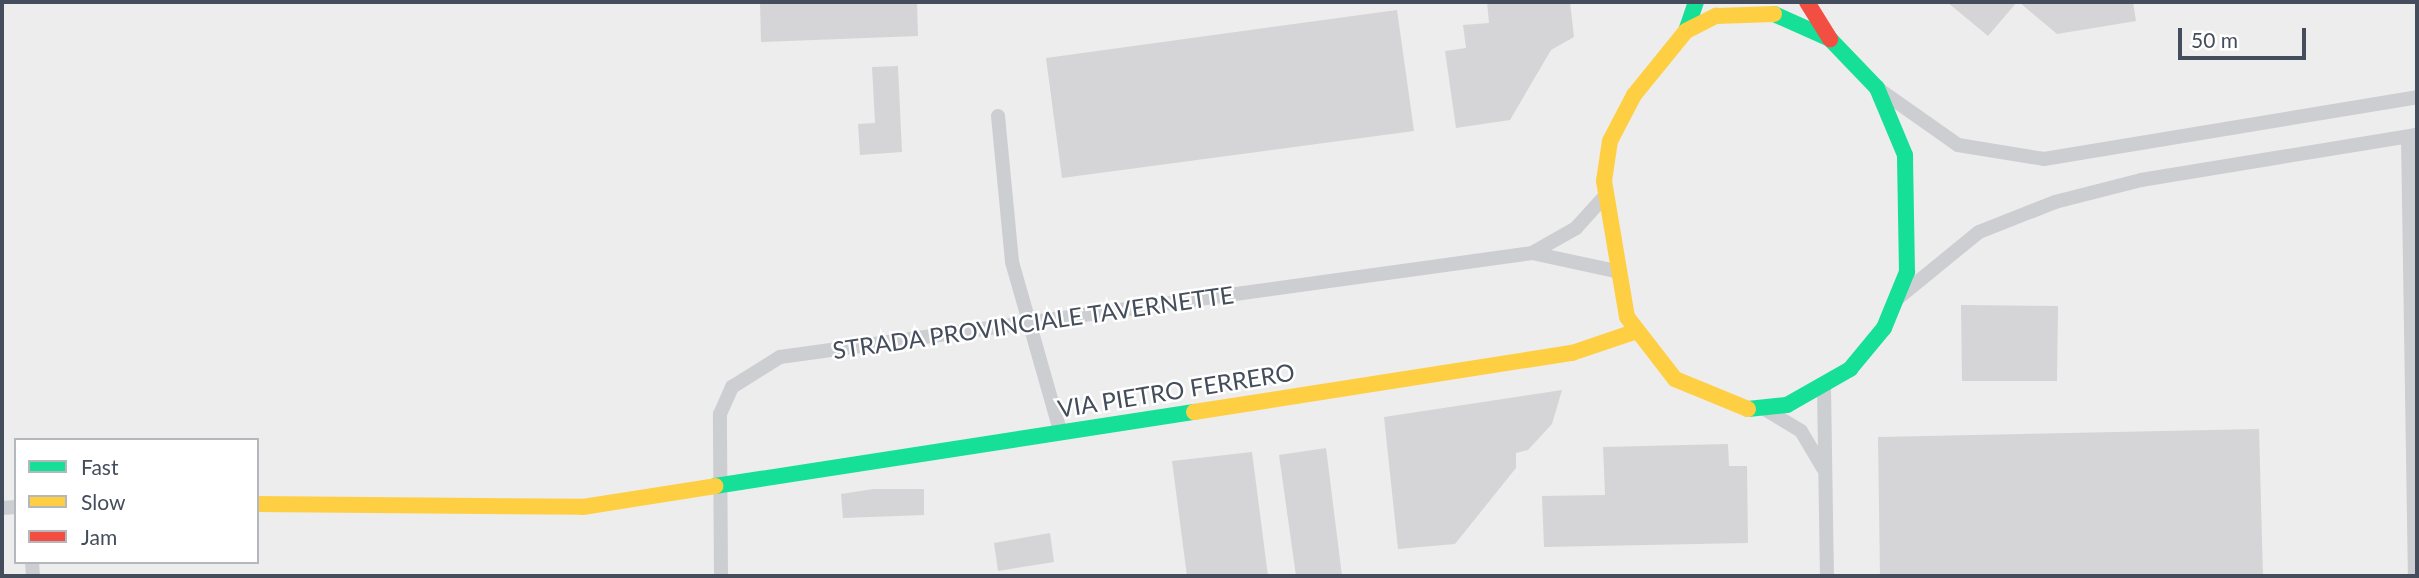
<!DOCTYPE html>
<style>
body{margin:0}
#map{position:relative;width:2419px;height:578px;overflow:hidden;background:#eeeded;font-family:Lato,sans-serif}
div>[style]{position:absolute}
.building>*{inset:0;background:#d5d5d7}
.street>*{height:14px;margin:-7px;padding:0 7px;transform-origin:7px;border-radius:7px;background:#ccced1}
.fast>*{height:16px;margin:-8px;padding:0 8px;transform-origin:8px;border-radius:8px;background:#16e098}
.slow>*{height:16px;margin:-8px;padding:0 8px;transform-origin:8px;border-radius:8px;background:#ffcf43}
.jam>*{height:16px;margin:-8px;padding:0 8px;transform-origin:8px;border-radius:8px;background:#f24e42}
span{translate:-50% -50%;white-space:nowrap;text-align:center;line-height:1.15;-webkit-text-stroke:5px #fff;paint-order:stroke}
.street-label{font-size:24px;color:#444d5b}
.frame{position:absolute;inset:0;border:4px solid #444d5b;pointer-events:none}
.legend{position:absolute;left:14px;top:438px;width:245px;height:126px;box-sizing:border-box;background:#fff;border:2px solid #b4b8bd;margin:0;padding:9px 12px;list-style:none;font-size:21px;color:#444d5b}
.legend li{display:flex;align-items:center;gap:14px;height:35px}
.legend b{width:35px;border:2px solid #b4b8bd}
.scale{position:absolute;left:2178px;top:28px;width:128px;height:32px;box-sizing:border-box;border:4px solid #444d5b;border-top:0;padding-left:9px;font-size:21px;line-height:24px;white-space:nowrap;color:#444d5b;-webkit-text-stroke:5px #fff;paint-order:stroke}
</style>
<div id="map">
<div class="building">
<div style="clip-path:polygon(760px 2px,917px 2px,918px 36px,761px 42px)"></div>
<div style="clip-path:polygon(1487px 2px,1570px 2px,1574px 37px,1551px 50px,1510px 120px,1456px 128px,1445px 51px,1466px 48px,1463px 25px,1489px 23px)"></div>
<div style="clip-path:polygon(1947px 2px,2017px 2px,1988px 36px)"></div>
<div style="clip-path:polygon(2019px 2px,2133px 2px,2136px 21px,2057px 34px)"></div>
<div style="clip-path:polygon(1397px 10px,1414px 131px,1062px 178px,1046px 58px)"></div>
<div style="clip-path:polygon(898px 66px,902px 152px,860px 155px,858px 124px,875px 123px,872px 67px)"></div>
<div style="clip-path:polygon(1961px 305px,2058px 306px,2057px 381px,1962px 381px)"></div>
<div style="clip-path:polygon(1562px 390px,1552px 424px,1528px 450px,1516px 453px,1516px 468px,1455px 544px,1398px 549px,1384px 417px)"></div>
<div style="clip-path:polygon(2259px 429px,2263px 576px,1880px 576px,1878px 437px)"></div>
<div style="clip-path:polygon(1728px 444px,1729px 466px,1747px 466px,1748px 543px,1544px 547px,1542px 496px,1605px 495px,1603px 447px)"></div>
<div style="clip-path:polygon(1326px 448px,1342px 576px,1296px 576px,1279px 455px)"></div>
<div style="clip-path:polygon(1252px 452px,1268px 576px,1187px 576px,1172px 461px)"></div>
<div style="clip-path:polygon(873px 489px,924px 489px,924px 515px,843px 518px,841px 494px)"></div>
<div style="clip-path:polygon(1050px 533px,1054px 562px,998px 571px,994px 543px)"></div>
</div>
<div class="street">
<div style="left:1877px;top:88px;width:99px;rotate:35.1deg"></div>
<div style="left:1958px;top:145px;width:87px;rotate:9.2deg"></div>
<div style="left:2044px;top:159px;width:378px;rotate:-9.4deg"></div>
<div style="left:998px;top:116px;width:147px;rotate:84.5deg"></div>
<div style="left:1012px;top:262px;width:176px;rotate:74.1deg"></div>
<div style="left:2408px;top:137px;width:439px;rotate:89.1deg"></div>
<div style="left:1532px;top:253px;width:51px;rotate:-29.6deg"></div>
<div style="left:1576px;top:228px;width:42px;rotate:-47.9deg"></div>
<div style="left:1898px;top:298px;width:104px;rotate:-39.2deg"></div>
<div style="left:1979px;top:232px;width:82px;rotate:-21.5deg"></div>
<div style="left:2055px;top:202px;width:89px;rotate:-14.3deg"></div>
<div style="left:2141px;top:180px;width:280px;rotate:-9.3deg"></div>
<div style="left:1824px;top:388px;width:188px;rotate:89.1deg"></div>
<div style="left:1763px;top:408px;width:44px;rotate:31.2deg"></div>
<div style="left:1801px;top:431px;width:43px;rotate:59.3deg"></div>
<div style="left:2px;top:508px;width:14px;rotate:-4deg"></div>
<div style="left:32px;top:562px;width:14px;rotate:86deg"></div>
<div style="left:721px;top:576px;width:162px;rotate:-90.4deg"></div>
<div style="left:720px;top:414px;width:30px;rotate:-66deg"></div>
<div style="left:732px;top:387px;width:57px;rotate:-32deg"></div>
<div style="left:780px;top:357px;width:759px;rotate:-7.87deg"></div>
<div style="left:1532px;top:253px;width:85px;rotate:12.2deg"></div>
</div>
<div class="fast">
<div style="left:1686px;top:31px;width:31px;rotate:-71deg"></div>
<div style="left:1748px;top:409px;width:39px;rotate:-6deg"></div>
<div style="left:1787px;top:405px;width:73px;rotate:-29.7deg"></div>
<div style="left:1850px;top:369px;width:53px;rotate:-50.3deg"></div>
<div style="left:1884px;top:328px;width:61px;rotate:-67.7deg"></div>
<div style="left:1907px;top:272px;width:117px;rotate:-91deg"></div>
<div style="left:1905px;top:155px;width:73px;rotate:-112.7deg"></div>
<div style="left:1877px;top:88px;width:68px;rotate:-133.8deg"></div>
<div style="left:1830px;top:39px;width:61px;rotate:-155.9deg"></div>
<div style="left:715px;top:486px;width:485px;rotate:-8.8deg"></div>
</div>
<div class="slow">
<div style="left:1748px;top:409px;width:79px;rotate:-157.7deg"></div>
<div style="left:1675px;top:379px;width:78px;rotate:-127.7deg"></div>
<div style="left:1627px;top:317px;width:138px;rotate:-99.6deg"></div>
<div style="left:1604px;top:181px;width:40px;rotate:-81.5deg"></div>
<div style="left:1610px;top:141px;width:52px;rotate:-62.4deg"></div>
<div style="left:1634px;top:95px;width:82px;rotate:-50.9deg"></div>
<div style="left:1686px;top:31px;width:34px;rotate:-27deg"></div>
<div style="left:1716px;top:16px;width:58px;rotate:-2deg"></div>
<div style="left:1194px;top:412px;width:383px;rotate:-8.9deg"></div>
<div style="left:1572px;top:353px;width:69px;rotate:-18.7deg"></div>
<div style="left:257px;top:504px;width:326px;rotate:0.5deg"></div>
<div style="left:583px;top:507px;width:134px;rotate:-9deg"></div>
</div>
<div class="jam">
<div style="left:1807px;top:2px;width:44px;rotate:58.1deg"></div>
</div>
<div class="street-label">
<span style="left:1033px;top:322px;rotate:-8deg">STRADA PROVINCIALE TAVERNETTE</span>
<span style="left:1176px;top:390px;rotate:-9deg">VIA PIETRO FERRERO</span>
</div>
<div class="frame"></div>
<ul class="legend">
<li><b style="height:9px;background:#16e098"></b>Fast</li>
<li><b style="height:9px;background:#ffcf43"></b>Slow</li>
<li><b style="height:9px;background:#f24e42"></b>Jam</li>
</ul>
<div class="scale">50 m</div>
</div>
